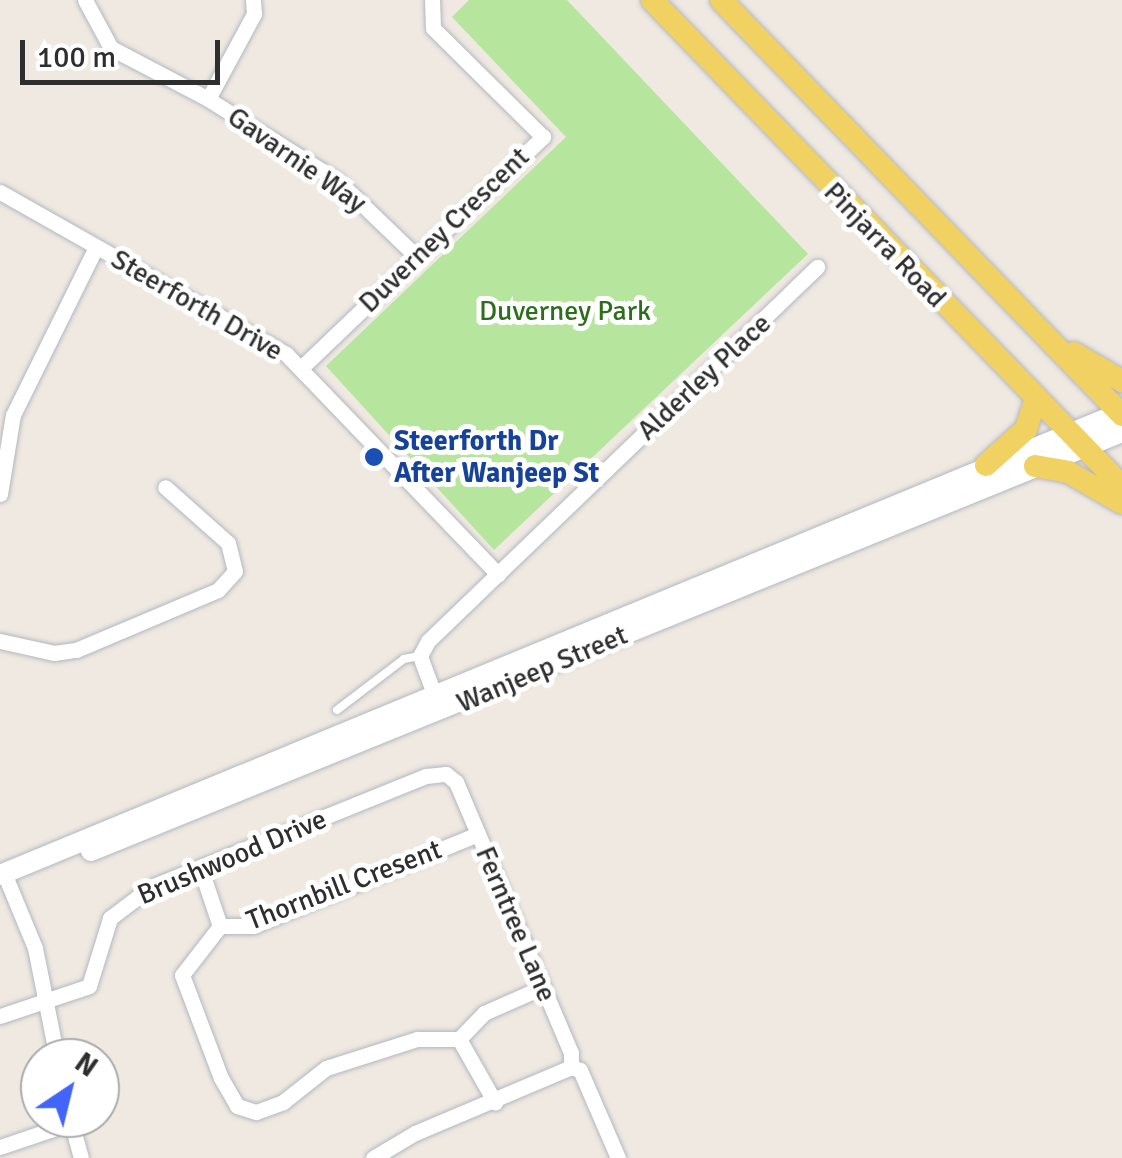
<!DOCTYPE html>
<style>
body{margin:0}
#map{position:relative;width:1122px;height:1158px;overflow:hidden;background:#efe9e1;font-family:Signika,sans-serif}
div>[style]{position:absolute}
.green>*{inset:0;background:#b6e59e}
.roads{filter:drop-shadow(0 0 2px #b4b7c1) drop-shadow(0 0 2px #b4b7c1)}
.lane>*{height:8px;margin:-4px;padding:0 4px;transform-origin:4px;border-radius:4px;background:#fff}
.street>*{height:15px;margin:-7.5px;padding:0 7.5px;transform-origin:7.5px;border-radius:7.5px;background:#fff}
.secondary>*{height:20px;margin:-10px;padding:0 10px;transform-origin:10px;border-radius:10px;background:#fff}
.primary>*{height:22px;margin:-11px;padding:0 11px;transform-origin:11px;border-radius:11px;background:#f2d163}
.dots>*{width:28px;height:28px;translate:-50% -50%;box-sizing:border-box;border:5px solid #fff;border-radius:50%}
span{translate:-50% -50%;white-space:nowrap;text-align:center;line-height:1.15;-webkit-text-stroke:10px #fff;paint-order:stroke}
.street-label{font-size:28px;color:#2e2e2e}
.park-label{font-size:28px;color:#2c6e1b}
.transit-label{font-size:28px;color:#164399;font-weight:700}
.left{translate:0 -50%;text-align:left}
.north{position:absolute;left:20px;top:1038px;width:100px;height:100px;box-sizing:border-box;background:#fff;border:2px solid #ababab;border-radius:50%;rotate:35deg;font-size:28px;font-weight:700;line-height:40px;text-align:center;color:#2e2e2e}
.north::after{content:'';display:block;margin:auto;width:35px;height:45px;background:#4264fb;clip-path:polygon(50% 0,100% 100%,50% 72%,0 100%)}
.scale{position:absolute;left:20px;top:40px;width:200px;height:45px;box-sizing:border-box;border:5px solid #2e2e2e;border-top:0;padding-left:12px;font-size:30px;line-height:35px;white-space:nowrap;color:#2e2e2e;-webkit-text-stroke:8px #fff;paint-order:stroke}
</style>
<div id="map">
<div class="green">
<div style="clip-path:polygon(469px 0,567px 0,808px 254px,494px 550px,326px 366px,566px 137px,452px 17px)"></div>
</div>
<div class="roads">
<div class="lane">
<div style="left:337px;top:710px;width:84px;rotate:-37.3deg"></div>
<div style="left:404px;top:659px;width:16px;rotate:-11deg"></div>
</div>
<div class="street">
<div style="left:85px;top:0;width:55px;rotate:61.6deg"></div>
<div style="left:111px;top:48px;width:110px;rotate:27.7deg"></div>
<div style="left:208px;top:99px;width:154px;rotate:32.2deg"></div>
<div style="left:338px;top:181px;width:108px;rotate:43.9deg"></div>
<div style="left:208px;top:99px;width:97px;rotate:-61.6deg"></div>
<div style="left:254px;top:14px;width:14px;rotate:-94deg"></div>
<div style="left:0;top:192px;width:329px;rotate:29.5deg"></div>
<div style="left:286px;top:354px;width:306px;rotate:46.1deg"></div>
<div style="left:301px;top:368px;width:335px;rotate:-43.7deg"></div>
<div style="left:543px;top:137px;width:155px;rotate:-135.3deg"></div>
<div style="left:433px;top:28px;width:28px;rotate:-92deg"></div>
<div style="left:0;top:494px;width:80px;rotate:-80.7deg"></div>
<div style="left:13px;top:415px;width:187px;rotate:-63.7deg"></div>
<div style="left:0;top:641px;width:55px;rotate:12.5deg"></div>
<div style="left:54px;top:653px;width:22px;rotate:-8deg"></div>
<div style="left:76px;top:650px;width:154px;rotate:-22.9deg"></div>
<div style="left:218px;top:590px;width:25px;rotate:-48deg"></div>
<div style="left:235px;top:571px;width:29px;rotate:-104deg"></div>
<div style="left:228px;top:543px;width:84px;rotate:-138.4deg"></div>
<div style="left:437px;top:702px;width:49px;rotate:-110.3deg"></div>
<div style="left:420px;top:656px;width:17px;rotate:-62deg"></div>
<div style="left:428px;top:641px;width:540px;rotate:-43.87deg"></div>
<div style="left:478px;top:834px;width:243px;rotate:157.8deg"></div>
<div style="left:253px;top:926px;width:33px;rotate:180deg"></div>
<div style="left:220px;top:926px;width:62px;rotate:127.8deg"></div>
<div style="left:182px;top:975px;width:110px;rotate:69.3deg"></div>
<div style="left:221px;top:1078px;width:32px;rotate:60deg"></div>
<div style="left:237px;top:1106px;width:20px;rotate:18deg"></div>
<div style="left:256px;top:1112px;width:29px;rotate:-20deg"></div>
<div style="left:283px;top:1102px;width:55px;rotate:-38.3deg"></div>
<div style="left:326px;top:1068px;width:96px;rotate:-17.7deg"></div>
<div style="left:417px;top:1039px;width:42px"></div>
<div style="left:459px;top:1039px;width:36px;rotate:-46deg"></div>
<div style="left:484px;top:1013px;width:64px;rotate:-23.8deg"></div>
<div style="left:200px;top:867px;width:62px;rotate:71.3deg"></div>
<div style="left:4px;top:873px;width:81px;rotate:67.5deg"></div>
<div style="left:35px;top:948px;width:112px;rotate:78.7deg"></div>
<div style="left:0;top:1016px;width:94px;rotate:-18.6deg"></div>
<div style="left:89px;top:986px;width:71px;rotate:-72.8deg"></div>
<div style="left:110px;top:918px;width:51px;rotate:-37.1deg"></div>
<div style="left:151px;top:887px;width:297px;rotate:-22deg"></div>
<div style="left:426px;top:776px;width:20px;rotate:-6deg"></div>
<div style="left:446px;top:774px;width:13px;rotate:39deg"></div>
<div style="left:456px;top:782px;width:294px;rotate:67deg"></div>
<div style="left:571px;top:1053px;width:14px;rotate:90deg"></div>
<div style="left:459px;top:1039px;width:73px;rotate:60.3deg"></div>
<div style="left:571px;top:1067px;width:9px;rotate:18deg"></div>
<div style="left:580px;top:1070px;width:96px;rotate:66.6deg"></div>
<div style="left:70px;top:1118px;width:41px;rotate:74.6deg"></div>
<div style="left:0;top:1147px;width:75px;rotate:-18.7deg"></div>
<div style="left:373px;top:1158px;width:49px;rotate:-30.8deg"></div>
<div style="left:415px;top:1133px;width:169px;rotate:-22.9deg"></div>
</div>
<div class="secondary">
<div style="left:91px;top:851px;width:1113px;rotate:-22.12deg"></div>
<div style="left:0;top:875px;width:1214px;rotate:-22.42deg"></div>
</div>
<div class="primary">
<div style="left:652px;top:0;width:676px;rotate:45.96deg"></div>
<div style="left:721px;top:0;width:577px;rotate:45.98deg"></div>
<div style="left:1074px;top:353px;width:56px;rotate:30.3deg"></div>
<div style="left:986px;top:465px;width:54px;rotate:-42deg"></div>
<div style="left:1026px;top:429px;width:29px;rotate:-72deg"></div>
<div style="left:1035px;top:466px;width:34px;rotate:10deg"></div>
<div style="left:1068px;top:472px;width:62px;rotate:29.9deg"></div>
</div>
</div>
<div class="dots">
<div style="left:374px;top:457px;background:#1a4fb4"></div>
</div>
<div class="street-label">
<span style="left:297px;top:160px;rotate:35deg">Gavarnie Way</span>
<span style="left:444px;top:230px;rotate:-44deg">Duverney Crescent</span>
<span style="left:885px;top:245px;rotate:46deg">Pinjarra Road</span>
<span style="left:197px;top:305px;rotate:30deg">Steerforth Drive</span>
<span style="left:704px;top:377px;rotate:-43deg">Alderley Place</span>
<span style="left:542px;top:669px;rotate:-23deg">Wanjeep Street</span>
<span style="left:232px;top:857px;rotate:-23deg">Brushwood Drive</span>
<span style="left:344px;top:885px;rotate:-21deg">Thornbill Cresent</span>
<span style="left:516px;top:924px;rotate:67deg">Ferntree Lane</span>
</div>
<div class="park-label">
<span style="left:565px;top:311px">Duverney Park</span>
</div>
<div class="transit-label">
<span class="left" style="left:394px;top:457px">Steerforth Dr<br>After Wanjeep St</span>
</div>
<div class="north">N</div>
<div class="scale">100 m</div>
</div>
